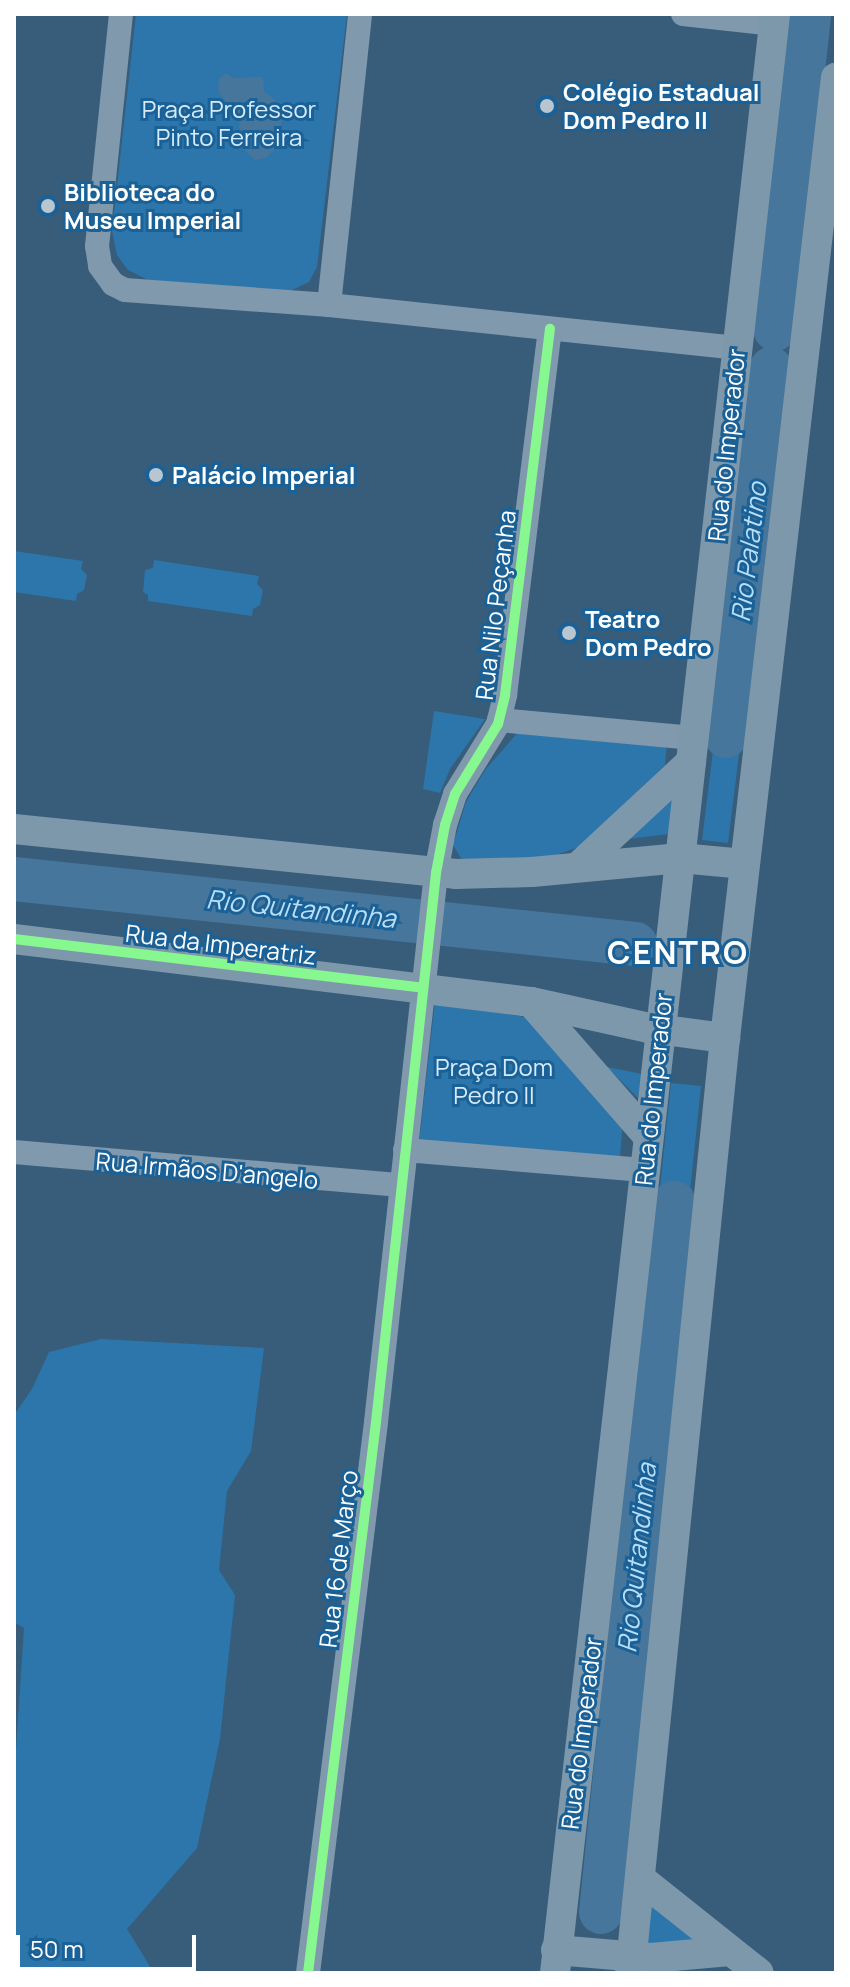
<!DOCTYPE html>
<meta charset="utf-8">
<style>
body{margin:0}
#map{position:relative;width:850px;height:1987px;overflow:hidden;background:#375d7a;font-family:Manrope,sans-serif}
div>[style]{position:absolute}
.green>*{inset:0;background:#2c76ab}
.water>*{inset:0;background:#46769b}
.river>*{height:44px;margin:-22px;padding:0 22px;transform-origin:22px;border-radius:22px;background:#46769b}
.minor>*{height:24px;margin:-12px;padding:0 12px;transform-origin:12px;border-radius:12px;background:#8099ad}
.major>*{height:30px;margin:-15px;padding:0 15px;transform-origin:15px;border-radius:15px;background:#7e98ab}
.cycleway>*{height:10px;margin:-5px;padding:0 5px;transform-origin:5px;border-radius:5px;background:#87f88f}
.dots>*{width:22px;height:22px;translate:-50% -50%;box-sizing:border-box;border:4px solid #1a6197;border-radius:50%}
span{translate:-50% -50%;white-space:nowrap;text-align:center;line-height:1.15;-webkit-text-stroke:6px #1a6197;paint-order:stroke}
.poi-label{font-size:24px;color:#fff;font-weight:700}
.left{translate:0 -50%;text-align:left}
.park-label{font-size:24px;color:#d5ebfb}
.street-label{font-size:24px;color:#fff}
.water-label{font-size:26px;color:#badef7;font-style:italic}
.district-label{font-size:32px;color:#fff;font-weight:700;letter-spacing:2px}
.frame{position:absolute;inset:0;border:16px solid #fff;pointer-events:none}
.scale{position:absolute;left:16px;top:1935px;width:180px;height:36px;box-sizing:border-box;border:4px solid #fff;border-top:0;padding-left:10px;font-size:24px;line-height:28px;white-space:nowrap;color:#fff;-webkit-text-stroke:6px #1a6197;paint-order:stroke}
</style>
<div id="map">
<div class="green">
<div style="clip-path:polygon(136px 14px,347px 14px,317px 267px,309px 282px,290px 291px,148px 280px,128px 270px,117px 255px,112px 231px)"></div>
<div style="clip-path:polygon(14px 551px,83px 561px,81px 569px,87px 575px,84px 590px,77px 594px,76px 601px,14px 592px)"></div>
<div style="clip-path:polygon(154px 560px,259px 576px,257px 584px,263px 590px,260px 605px,253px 609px,252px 616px,148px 601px,148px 595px,143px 592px,145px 570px,153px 568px)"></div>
<div style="clip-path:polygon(434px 711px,485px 719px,450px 769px,440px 793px,423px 789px)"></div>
<div style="clip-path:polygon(520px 730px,667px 743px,665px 765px,579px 847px,544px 859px,477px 864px,461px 858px,453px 845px,466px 802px,485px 770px)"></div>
<div style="clip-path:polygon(715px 735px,741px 738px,728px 843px,702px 840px)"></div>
<div style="clip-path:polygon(674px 796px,669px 834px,628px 839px)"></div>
<div style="clip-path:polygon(435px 1001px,529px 1018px,623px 1121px,620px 1157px,419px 1143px)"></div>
<div style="clip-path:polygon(607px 1067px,642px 1074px,638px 1097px,637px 1097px)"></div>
<div style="clip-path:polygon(671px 1083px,701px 1086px,689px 1201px,659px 1198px)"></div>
<div style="clip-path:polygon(101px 1339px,264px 1348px,251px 1451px,227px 1491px,219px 1570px,235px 1595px,220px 1739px,197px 1848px,127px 1929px,154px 1973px,14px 1973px,14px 1780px,24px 1628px,14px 1622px,14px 1415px,32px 1389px,49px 1352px)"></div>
<div style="clip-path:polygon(649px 1899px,711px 1946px,643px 1947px)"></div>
</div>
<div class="water">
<div style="clip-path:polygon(226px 73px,233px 78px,263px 77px,264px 91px,281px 105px,281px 143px,266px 158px,255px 160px,241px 147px,239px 119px,218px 91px,219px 79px)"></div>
</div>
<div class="river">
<div style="left:775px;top:329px;width:317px;rotate:-83.8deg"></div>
<div style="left:726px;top:736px;width:370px;rotate:-83deg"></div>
<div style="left:14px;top:879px;width:625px;rotate:5.97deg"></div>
<div style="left:601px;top:1912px;width:713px;rotate:-84.12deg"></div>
</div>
<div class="minor">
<div style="left:121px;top:14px;width:233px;rotate:95.9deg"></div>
<div style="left:97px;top:246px;width:20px;rotate:81deg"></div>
<div style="left:100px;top:266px;width:22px;rotate:54deg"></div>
<div style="left:113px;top:284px;width:13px;rotate:27deg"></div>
<div style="left:125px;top:290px;width:205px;rotate:4.2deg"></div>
<div style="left:329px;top:305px;width:410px;rotate:6deg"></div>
<div style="left:683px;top:14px;width:92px;rotate:6.3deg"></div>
<div style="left:329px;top:305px;width:293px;rotate:-83.9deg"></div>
<div style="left:499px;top:720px;width:195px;rotate:5.3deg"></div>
<div style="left:405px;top:1150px;width:239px;rotate:4.8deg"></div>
<div style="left:14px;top:1152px;width:388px;rotate:4.9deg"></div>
<div style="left:308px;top:1973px;width:555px;rotate:-82.96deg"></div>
<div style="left:376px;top:1422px;width:552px;rotate:-83.76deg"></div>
<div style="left:436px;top:873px;width:49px;rotate:-79.4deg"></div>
<div style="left:445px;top:825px;width:33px;rotate:-72deg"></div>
<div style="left:455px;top:794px;width:82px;rotate:-58.4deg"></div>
<div style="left:498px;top:724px;width:30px;rotate:-76deg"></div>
<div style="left:505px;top:695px;width:369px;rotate:-83deg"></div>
</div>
<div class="major">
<div style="left:14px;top:829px;width:444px;rotate:5.8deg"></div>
<div style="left:456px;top:874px;width:76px;rotate:-1.5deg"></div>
<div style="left:532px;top:872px;width:149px;rotate:-5.4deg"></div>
<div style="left:680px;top:858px;width:65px;rotate:5.3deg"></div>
<div style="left:579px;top:866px;width:153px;rotate:-42.9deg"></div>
<div style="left:14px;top:939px;width:521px;rotate:6.95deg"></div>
<div style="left:531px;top:1002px;width:121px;rotate:12.4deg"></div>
<div style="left:649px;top:1028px;width:77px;rotate:7.5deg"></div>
<div style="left:531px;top:1002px;width:176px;rotate:48.9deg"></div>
<div style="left:642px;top:1880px;width:149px;rotate:38.5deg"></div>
<div style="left:556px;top:1950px;width:95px;rotate:4.8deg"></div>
<div style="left:651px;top:1958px;width:79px;rotate:-5.1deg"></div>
<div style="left:555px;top:1973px;width:1971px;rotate:-83.59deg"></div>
<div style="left:630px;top:1973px;width:940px;rotate:-84.2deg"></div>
<div style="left:725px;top:1038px;width:967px;rotate:-83.41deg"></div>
</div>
<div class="cycleway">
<div style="left:14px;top:939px;width:412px;rotate:6.8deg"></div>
<div style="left:308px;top:1973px;width:555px;rotate:-82.96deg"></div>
<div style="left:376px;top:1422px;width:552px;rotate:-83.76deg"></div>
<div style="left:436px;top:873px;width:49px;rotate:-79.4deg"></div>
<div style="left:445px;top:825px;width:33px;rotate:-72deg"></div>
<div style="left:455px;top:794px;width:82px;rotate:-58.4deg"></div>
<div style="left:498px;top:724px;width:30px;rotate:-76deg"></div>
<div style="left:505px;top:695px;width:369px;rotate:-83deg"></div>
</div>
<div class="dots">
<div style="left:547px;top:106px;background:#b9c6d0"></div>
<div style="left:48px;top:206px;background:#b9c6d0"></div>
<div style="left:156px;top:475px;background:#b9c6d0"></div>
<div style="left:569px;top:633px;background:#b9c6d0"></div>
</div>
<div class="poi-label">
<span class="left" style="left:563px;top:106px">Colégio Estadual<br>Dom Pedro II</span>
<span class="left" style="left:64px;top:206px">Biblioteca do<br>Museu Imperial</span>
<span class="left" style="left:172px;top:475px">Palácio Imperial</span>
<span class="left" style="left:585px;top:633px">Teatro<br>Dom Pedro</span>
</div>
<div class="park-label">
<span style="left:229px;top:123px">Praça Professor<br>Pinto Ferreira</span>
<span style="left:494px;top:1081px">Praça Dom<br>Pedro II</span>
</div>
<div class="street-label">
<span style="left:726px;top:445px;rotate:-84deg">Rua do Imperador</span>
<span style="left:495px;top:605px;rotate:-83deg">Rua Nilo Peçanha</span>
<span style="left:221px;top:944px;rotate:7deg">Rua da Imperatriz</span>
<span style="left:653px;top:1089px;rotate:-84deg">Rua do Imperador</span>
<span style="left:207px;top:1170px;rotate:5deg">Rua Irmãos D'angelo</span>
<span style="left:338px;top:1559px;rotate:-83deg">Rua 16 de Março</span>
<span style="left:581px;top:1733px;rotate:-83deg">Rua do Imperador</span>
</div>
<div class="water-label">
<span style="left:749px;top:552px;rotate:-83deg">Rio Palatino</span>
<span style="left:301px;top:909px;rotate:6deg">Rio Quitandinha</span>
<span style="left:637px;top:1558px;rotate:-84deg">Rio Quitandinha</span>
</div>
<div class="district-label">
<span style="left:678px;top:952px">CENTRO</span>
</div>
<div class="frame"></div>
<div class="scale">50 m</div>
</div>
